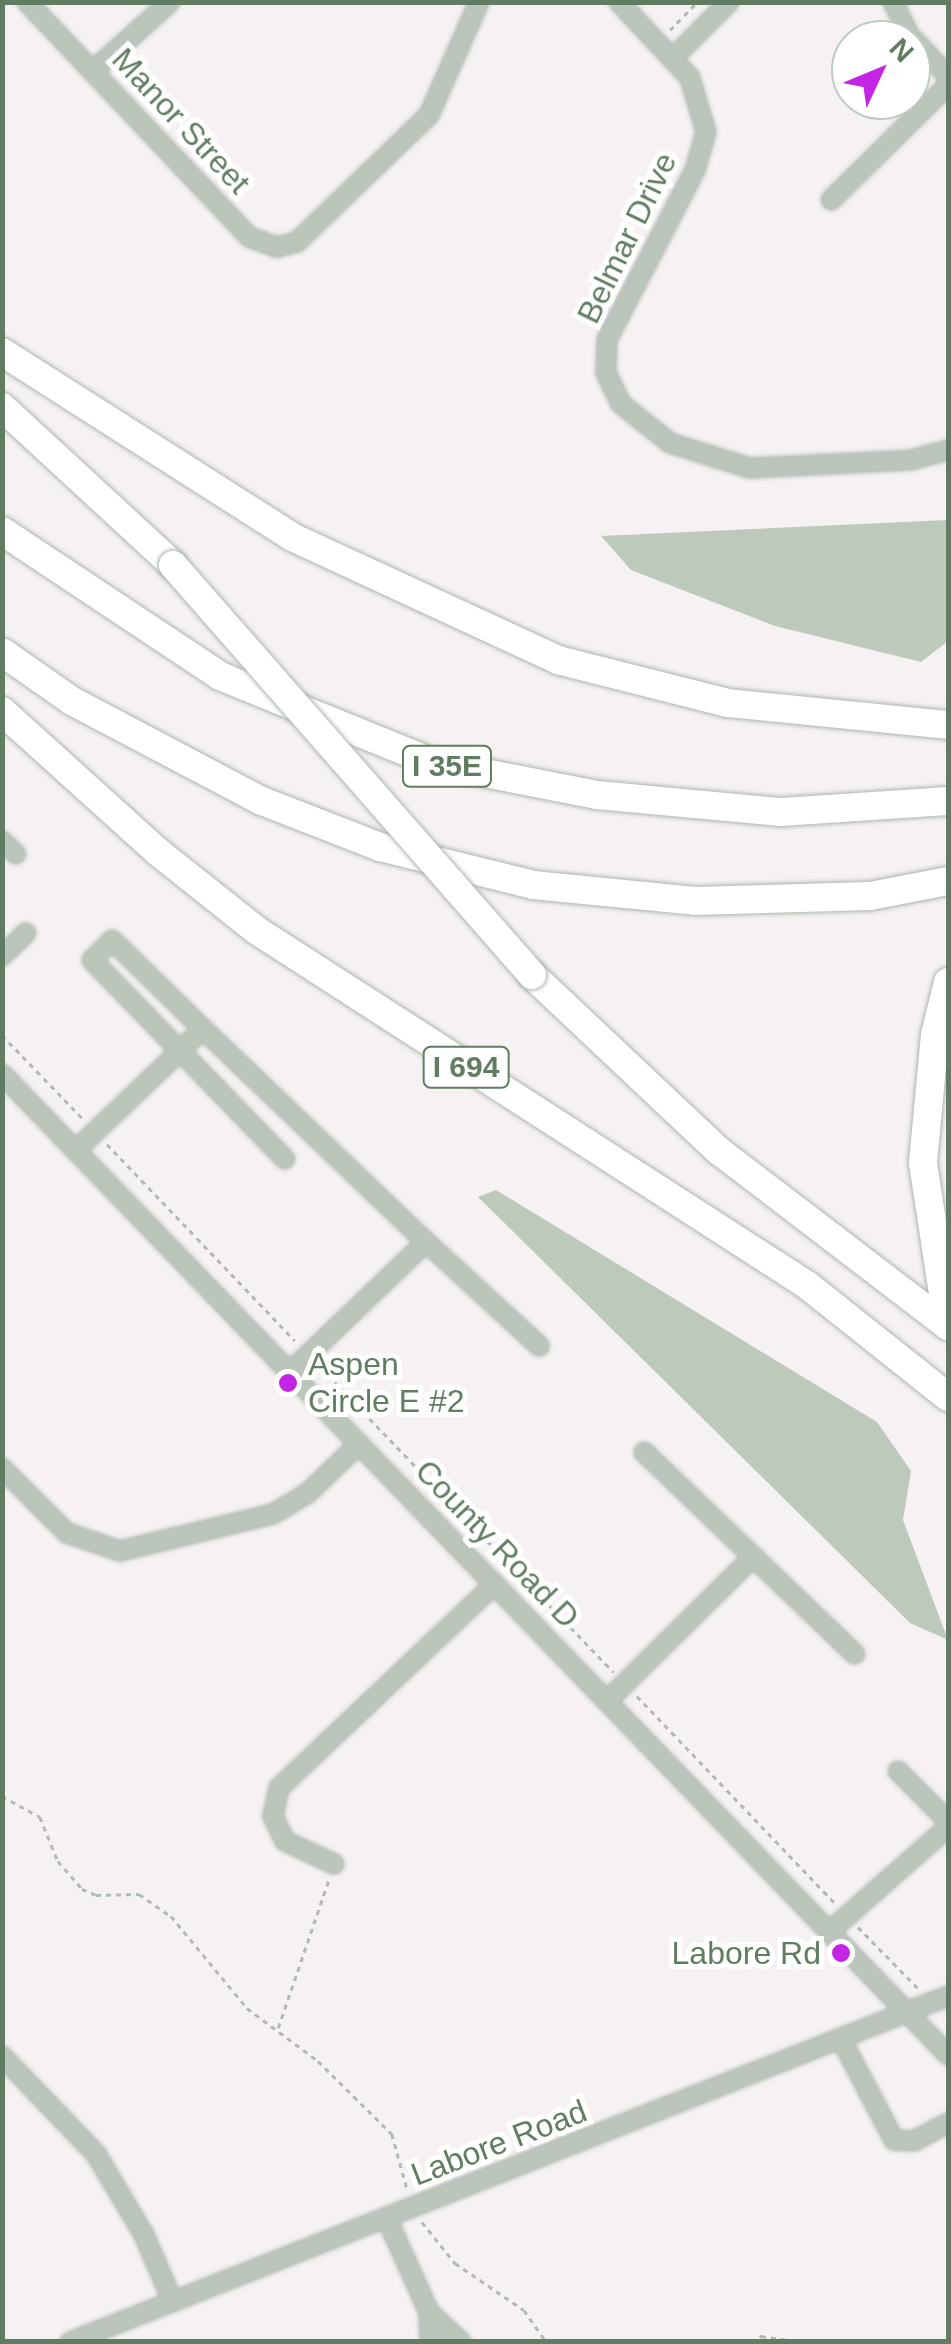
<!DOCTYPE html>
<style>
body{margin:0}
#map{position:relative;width:951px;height:2344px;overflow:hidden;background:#f6f2f3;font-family:Arial,sans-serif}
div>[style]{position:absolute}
.water>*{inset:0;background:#bdcabb}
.path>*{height:2.5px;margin-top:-1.25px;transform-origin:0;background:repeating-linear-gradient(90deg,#b2bab3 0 5px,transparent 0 10px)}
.roads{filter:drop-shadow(0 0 2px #adb6ae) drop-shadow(0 0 2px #adb6ae)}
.minor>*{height:18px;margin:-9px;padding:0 9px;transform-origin:9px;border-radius:9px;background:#bcc5bc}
.highway>*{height:28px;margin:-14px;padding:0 14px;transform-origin:14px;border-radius:14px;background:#fff}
.bridges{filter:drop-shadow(0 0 2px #adb6ae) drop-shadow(0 0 2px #adb6ae)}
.highway-bridge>*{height:28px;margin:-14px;padding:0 14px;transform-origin:14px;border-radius:14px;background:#fff}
.dots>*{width:28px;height:28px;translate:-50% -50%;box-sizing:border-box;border:5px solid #fff;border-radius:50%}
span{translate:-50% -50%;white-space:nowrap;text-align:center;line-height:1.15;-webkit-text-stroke:10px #fff;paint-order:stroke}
.shield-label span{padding:2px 8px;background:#fff;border:2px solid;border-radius:8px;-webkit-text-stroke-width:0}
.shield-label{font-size:30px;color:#607d62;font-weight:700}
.street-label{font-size:32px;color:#607d62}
.poi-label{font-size:32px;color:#607d62}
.left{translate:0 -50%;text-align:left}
.right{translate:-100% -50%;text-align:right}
.frame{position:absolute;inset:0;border:5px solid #607d62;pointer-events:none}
.north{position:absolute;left:831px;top:20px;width:100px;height:100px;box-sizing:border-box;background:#fff;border:2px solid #bfcbc0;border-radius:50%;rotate:46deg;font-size:28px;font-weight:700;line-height:40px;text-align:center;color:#607d62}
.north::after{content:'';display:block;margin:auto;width:35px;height:45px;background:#c424e3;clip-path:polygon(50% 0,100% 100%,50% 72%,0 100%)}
</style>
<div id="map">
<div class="water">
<div style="clip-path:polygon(948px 520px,948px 641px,921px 662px,775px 626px,631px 570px,601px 536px)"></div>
<div style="clip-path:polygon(496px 1190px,877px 1422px,911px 1471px,903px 1520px,948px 1640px,910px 1623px,478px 1197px)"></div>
</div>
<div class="path">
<div style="left:670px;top:30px;width:39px;rotate:-46deg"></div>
<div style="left:2px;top:1035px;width:118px;rotate:46deg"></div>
<div style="left:107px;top:1144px;width:272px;rotate:46.3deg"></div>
<div style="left:321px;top:1368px;width:422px;rotate:46.1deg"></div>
<div style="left:637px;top:1696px;width:286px;rotate:46.3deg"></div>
<div style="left:2px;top:1796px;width:43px;rotate:28.9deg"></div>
<div style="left:40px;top:1817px;width:48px;rotate:67.8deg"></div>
<div style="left:58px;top:1861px;width:37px;rotate:49deg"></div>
<div style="left:82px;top:1889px;width:15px;rotate:23deg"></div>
<div style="left:96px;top:1895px;width:43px;rotate:-1.3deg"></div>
<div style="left:139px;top:1894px;width:39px;rotate:35deg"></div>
<div style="left:171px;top:1916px;width:119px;rotate:50.4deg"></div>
<div style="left:247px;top:2008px;width:89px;rotate:36.7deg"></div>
<div style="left:318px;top:2061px;width:104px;rotate:44.6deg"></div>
<div style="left:392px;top:2134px;width:60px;rotate:74.6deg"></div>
<div style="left:858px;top:1927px;width:87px;rotate:45.5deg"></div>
<div style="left:278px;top:2028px;width:157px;rotate:-71.1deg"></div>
<div style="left:422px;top:2222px;width:53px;rotate:51.2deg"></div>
<div style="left:455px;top:2263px;width:83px;rotate:34.3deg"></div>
<div style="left:524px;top:2310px;width:39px;rotate:55deg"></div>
<div style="left:751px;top:2342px;width:12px;rotate:-31deg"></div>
<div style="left:761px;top:2336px;width:42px;rotate:8.1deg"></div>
</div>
<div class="roads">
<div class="minor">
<div style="left:27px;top:2px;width:323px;rotate:46.6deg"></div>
<div style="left:249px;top:237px;width:30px;rotate:20deg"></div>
<div style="left:277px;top:247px;width:21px;rotate:-14deg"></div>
<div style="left:297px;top:242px;width:183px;rotate:-43.9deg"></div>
<div style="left:429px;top:115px;width:124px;rotate:-66.1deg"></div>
<div style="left:619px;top:2px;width:104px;rotate:46.9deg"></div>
<div style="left:690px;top:78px;width:56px;rotate:73.5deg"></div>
<div style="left:706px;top:132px;width:37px;rotate:106deg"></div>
<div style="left:696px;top:168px;width:194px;rotate:117.4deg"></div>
<div style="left:607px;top:340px;width:33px;rotate:92deg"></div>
<div style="left:606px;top:373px;width:34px;rotate:64deg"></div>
<div style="left:621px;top:404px;width:63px;rotate:38.5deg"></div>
<div style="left:670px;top:443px;width:84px;rotate:17.4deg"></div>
<div style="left:750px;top:468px;width:161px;rotate:-2.8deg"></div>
<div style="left:911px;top:460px;width:38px;rotate:-15deg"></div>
<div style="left:893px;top:2px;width:37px;rotate:64deg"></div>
<div style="left:909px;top:35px;width:57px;rotate:46.4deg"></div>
<div style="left:673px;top:58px;width:79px;rotate:-45deg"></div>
<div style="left:93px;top:71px;width:103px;rotate:-41.9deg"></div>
<div style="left:831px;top:200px;width:164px;rotate:-44.5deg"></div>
<div style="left:2px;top:841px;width:19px;rotate:43deg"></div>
<div style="left:2px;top:956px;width:33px;rotate:-44deg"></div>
<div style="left:203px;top:1029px;width:127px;rotate:-135.6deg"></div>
<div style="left:112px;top:940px;width:28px;rotate:135deg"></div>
<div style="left:92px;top:960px;width:277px;rotate:45.9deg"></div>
<div style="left:2px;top:1074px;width:1363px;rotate:46.04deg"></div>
<div style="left:76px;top:1150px;width:175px;rotate:-43.6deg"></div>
<div style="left:203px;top:1029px;width:308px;rotate:43.7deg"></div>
<div style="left:426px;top:1242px;width:188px;rotate:136.3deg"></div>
<div style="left:426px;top:1242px;width:154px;rotate:42.6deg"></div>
<div style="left:644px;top:1452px;width:292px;rotate:43.8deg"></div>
<div style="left:2px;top:1468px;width:92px;rotate:45deg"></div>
<div style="left:67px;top:1533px;width:56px;rotate:18.8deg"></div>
<div style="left:120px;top:1551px;width:157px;rotate:-13.6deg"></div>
<div style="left:273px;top:1514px;width:41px;rotate:-31deg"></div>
<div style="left:308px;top:1493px;width:71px;rotate:-43.9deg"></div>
<div style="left:607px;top:1701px;width:206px;rotate:-44.6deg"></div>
<div style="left:898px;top:1771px;width:71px;rotate:45deg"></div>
<div style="left:334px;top:1864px;width:54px;rotate:-154.9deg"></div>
<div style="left:285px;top:1841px;width:28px;rotate:-116deg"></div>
<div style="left:273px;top:1816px;width:29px;rotate:-78deg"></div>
<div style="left:279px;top:1788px;width:297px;rotate:-43.4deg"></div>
<div style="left:829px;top:1932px;width:159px;rotate:-41.4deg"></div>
<div style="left:842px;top:2041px;width:112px;rotate:62.3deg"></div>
<div style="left:894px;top:2140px;width:20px;rotate:3deg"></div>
<div style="left:914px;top:2141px;width:38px;rotate:-28deg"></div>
<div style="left:2px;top:2056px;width:136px;rotate:46.2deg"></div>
<div style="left:96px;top:2154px;width:94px;rotate:59.3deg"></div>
<div style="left:144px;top:2235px;width:73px;rotate:66.6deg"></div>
<div style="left:387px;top:2219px;width:102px;rotate:65.7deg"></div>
<div style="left:429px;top:2312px;width:44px;rotate:43.2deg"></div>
<div style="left:429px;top:2312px;width:30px;rotate:88deg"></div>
<div style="left:70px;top:2342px;width:944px;rotate:-21.51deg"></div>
</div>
<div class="highway">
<div style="left:2px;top:352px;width:344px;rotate:32.5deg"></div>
<div style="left:292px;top:537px;width:293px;rotate:24.8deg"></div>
<div style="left:558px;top:660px;width:175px;rotate:14.2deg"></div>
<div style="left:728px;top:703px;width:221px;rotate:5.7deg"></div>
<div style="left:2px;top:407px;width:233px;rotate:42.7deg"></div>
<div style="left:2px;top:531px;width:262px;rotate:33.6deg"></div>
<div style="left:220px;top:676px;width:231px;rotate:22.1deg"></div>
<div style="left:434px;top:763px;width:166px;rotate:11.1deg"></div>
<div style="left:597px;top:795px;width:185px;rotate:5.3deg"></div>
<div style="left:781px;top:812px;width:167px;rotate:-3.8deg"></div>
<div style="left:2px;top:652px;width:85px;rotate:35deg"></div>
<div style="left:72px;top:701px;width:215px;rotate:27.8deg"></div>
<div style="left:262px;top:801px;width:127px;rotate:21.3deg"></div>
<div style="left:380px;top:847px;width:158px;rotate:13.9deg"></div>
<div style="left:533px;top:885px;width:163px;rotate:5.6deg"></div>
<div style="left:695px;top:901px;width:175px;rotate:-1.6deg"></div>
<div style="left:870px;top:896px;width:79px;rotate:-10.9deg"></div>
<div style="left:2px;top:711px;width:210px;rotate:42.1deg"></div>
<div style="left:158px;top:852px;width:125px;rotate:38.5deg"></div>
<div style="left:256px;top:930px;width:655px;rotate:32.79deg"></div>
<div style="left:807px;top:1285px;width:180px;rotate:38.5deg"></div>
<div style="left:532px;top:975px;width:257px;rotate:43.3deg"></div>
<div style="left:719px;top:1151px;width:288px;rotate:37.4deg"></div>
<div style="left:948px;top:982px;width:55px;rotate:103.8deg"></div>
<div style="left:935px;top:1035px;width:129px;rotate:95.4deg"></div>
<div style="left:923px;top:1163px;width:165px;rotate:81.3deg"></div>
</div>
</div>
<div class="bridges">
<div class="highway-bridge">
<div style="left:173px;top:565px;width:545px;rotate:48.79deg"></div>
</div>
</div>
<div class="dots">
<div style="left:288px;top:1383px;background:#c424e3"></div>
<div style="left:841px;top:1953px;background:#c424e3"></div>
</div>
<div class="shield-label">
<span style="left:447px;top:766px">I 35E</span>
<span style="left:466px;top:1067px">I 694</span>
</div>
<div class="street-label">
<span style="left:181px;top:121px;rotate:47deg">Manor Street</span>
<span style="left:627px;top:238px;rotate:-64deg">Belmar Drive</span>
<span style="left:497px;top:1544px;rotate:46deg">County Road D</span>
<span style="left:499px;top:2143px;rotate:-21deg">Labore Road</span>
</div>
<div class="poi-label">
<span class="left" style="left:308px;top:1383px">Aspen<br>Circle E #2</span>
<span class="right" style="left:821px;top:1953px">Labore Rd</span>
</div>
<div class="frame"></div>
<div class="north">N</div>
</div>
